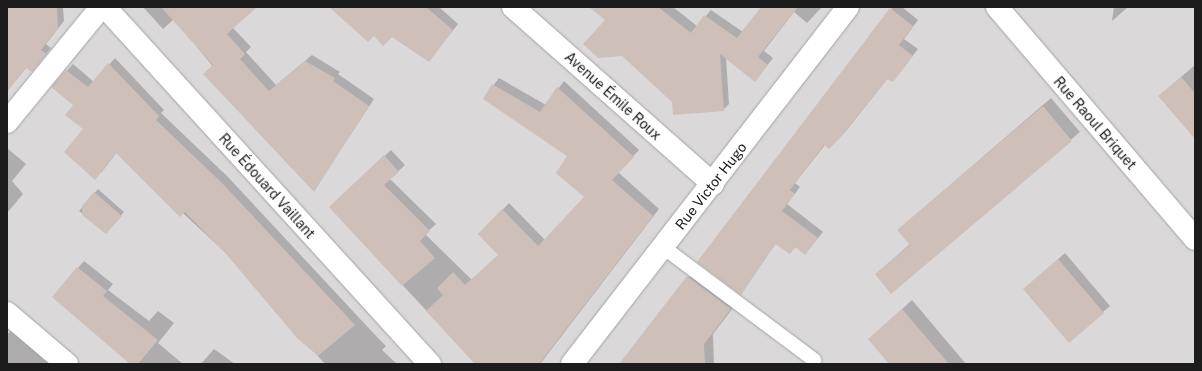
<!DOCTYPE html>
<meta charset="utf-8">
<style>
body{margin:0}
#map{position:relative;width:1202px;height:371px;overflow:hidden;background:#eee7e0;font-family:"Public Sans",sans-serif}
div>[style]{position:absolute}
.residential>*{inset:0;background:#dad8d9}
.shadow>*{inset:0;background:#0003}
.building>*{inset:0;background:#cebfb9}
.roads{filter:drop-shadow(0 0 1px #a3a3a3) drop-shadow(0 0 1px #a3a3a3)}
.service>*{height:14px;margin:-7px;padding:0 7px;transform-origin:7px;border-radius:7px;background:#fff}
.minor>*{height:22px;margin:-11px;padding:0 11px;transform-origin:11px;border-radius:11px;background:#fff}
.tertiary>*{height:22px;margin:-11px;padding:0 11px;transform-origin:11px;border-radius:11px;background:#fff}
span{translate:-50% -50%;white-space:nowrap;text-align:center;line-height:1.15;-webkit-text-stroke:3px #fff;paint-order:stroke}
.street-label{font-size:14px;color:#1c1c1c}
.frame{position:absolute;inset:0;border:8px solid #1c1c1c;pointer-events:none}
</style>
<div id="map">
<div class="residential">
<div style="clip-path:polygon(7px 7px,1195px 7px,1195px 364px,7px 364px)"></div>
</div>
<div class="shadow">
<div style="clip-path:polygon(7px 7px,63px 7px,64px 21px,46px 44px,51px 48px,37px 65px,27px 67px,7px 91px)"></div>
<div style="clip-path:polygon(143px 7px,244px 7px,233px 28px,251px 47px,246px 52px,276px 85px,312px 55px,340px 72px,338px 74px,374px 99px,314px 190px,174px 19px,163px 29px)"></div>
<div style="clip-path:polygon(331px 7px,439px 7px,458px 24px,429px 61px,392px 35px,374px 35px)"></div>
<div style="clip-path:polygon(593px 7px,673px 7px,697px 26px,711px 10px,743px 32px,762px 7px,822px 7px,807px 23px,794px 12px,764px 51px,773px 58px,755px 81px,726px 58px,729px 104px,723px 110px,673px 101px,622px 55px,606px 20px)"></div>
<div style="clip-path:polygon(893px 7px,902px 7px,918px 20px,904px 39px,918px 49px,893px 81px,888px 78px,846px 131px,829px 148px,825px 145px,795px 183px,800px 187px,787px 204px,823px 232px,805px 254px,796px 247px,789px 253px,776px 243px,741px 294px,699px 262px)"></div>
<div style="clip-path:polygon(1114px 7px,1128px 7px,1112px 21px)"></div>
<div style="clip-path:polygon(115px 58px,164px 110px,161px 113px,228px 177px,377px 337px,386px 346px,382px 350px,397px 364px,325px 364px,227px 254px,117px 152px,101px 173px,74px 104px,53px 87px,73px 64px,94px 82px)"></div>
<div style="clip-path:polygon(1195px 65px,1195px 138px,1166px 90px)"></div>
<div style="clip-path:polygon(499px 78px,546px 105px,564px 81px,639px 150px,618px 172px,659px 209px,540px 364px,476px 364px,330px 207px,391px 150px,405px 165px,390px 179px,436px 224px,425px 234px,472px 280px,499px 255px,480px 234px,509px 203px,545px 240px,585px 197px,568px 156px,484px 98px)"></div>
<div style="clip-path:polygon(1051px 98px,1080px 132px,891px 293px,876px 274px,910px 244px,898px 230px)"></div>
<div style="clip-path:polygon(7px 148px,26px 164px,12px 181px,23px 194px,7px 213px)"></div>
<div style="clip-path:polygon(98px 189px,124px 212px,106px 233px,79px 211px)"></div>
<div style="clip-path:polygon(1065px 253px,1110px 306px,1069px 341px,1031px 283px)"></div>
<div style="clip-path:polygon(84px 261px,113px 284px,108px 290px,149px 321px,158px 311px,174px 323px,158px 343px,183px 364px,132px 364px,53px 297px)"></div>
<div style="clip-path:polygon(697px 267px,740px 299px,713px 334px,714px 364px,629px 364px,628px 354px)"></div>
<div style="clip-path:polygon(912px 300px,966px 364px,890px 364px,869px 339px)"></div>
<div style="clip-path:polygon(13px 328px,54px 364px,7px 364px,7px 335px)"></div>
<div style="clip-path:polygon(214px 349px,235px 364px,201px 364px)"></div>
</div>
<div class="building">
<div style="clip-path:polygon(7px 7px,57px 7px,58px 28px,41px 50px,46px 54px,32px 72px,26px 68px,7px 92px)"></div>
<div style="clip-path:polygon(161px 7px,257px 7px,227px 34px,245px 54px,240px 59px,269px 91px,305px 61px,335px 78px,333px 81px,369px 106px,314px 192px,203px 74px,213px 65px)"></div>
<div style="clip-path:polygon(329px 7px,426px 7px,453px 30px,429px 62px,392px 37px,383px 46px,374px 36px,368px 42px)"></div>
<div style="clip-path:polygon(589px 7px,658px 7px,691px 33px,704px 15px,737px 38px,761px 7px,798px 7px,758px 57px,768px 65px,755px 82px,720px 54px,724px 111px,673px 115px,672px 102px,622px 56px,598px 58px,583px 44px,605px 20px)"></div>
<div style="clip-path:polygon(890px 8px,913px 26px,899px 45px,913px 56px,893px 82px,887px 79px,840px 138px,829px 149px,824px 145px,790px 190px,795px 194px,782px 211px,818px 238px,805px 255px,795px 247px,790px 254px,775px 244px,741px 295px,697px 262px)"></div>
<div style="clip-path:polygon(108px 63px,159px 116px,156px 120px,222px 183px,355px 325px,318px 356px,297px 338px,227px 255px,185px 212px,180px 217px,116px 153px,95px 180px,64px 152px,83px 129px,65px 115px,73px 105px,51px 87px,66px 70px,88px 87px)"></div>
<div style="clip-path:polygon(1181px 77px,1195px 93px,1195px 139px,1158px 96px)"></div>
<div style="clip-path:polygon(492px 84px,540px 112px,557px 87px,634px 157px,612px 180px,653px 216px,539px 364px,475px 364px,426px 311px,443px 295px,437px 288px,453px 272px,465px 285px,498px 255px,478px 234px,502px 209px,538px 246px,584px 197px,556px 173px,567px 156px,483px 99px)"></div>
<div style="clip-path:polygon(1043px 106px,1072px 141px,891px 294px,875px 274px,910px 245px,897px 230px)"></div>
<div style="clip-path:polygon(384px 155px,399px 172px,384px 185px,430px 231px,420px 241px,435px 258px,402px 286px,329px 207px)"></div>
<div style="clip-path:polygon(94px 192px,122px 216px,106px 234px,82px 215px,82px 206px)"></div>
<div style="clip-path:polygon(1058px 259px,1104px 313px,1069px 343px,1023px 289px)"></div>
<div style="clip-path:polygon(77px 267px,107px 291px,103px 296px,158px 340px,138px 364px,130px 364px,52px 297px)"></div>
<div style="clip-path:polygon(687px 276px,731px 309px,704px 344px,705px 364px,619px 364px)"></div>
<div style="clip-path:polygon(902px 309px,949px 364px,889px 364px,868px 339px)"></div>
</div>
<div class="roads">
<div class="service">
<div style="left:663px;top:247px;width:189px;rotate:36.8deg"></div>
</div>
<div class="minor">
<div style="left:105px;top:7px;width:483px;rotate:47.7deg"></div>
<div style="left:513px;top:7px;width:267px;rotate:41.5deg"></div>
<div style="left:997px;top:7px;width:305px;rotate:49.5deg"></div>
<div style="left:7px;top:122px;width:149px;rotate:-50.7deg"></div>
<div style="left:7px;top:313px;width:79px;rotate:40.4deg"></div>
</div>
<div class="tertiary">
<div style="left:572px;top:364px;width:451px;rotate:-52.3deg"></div>
</div>
</div>
<div class="street-label">
<span style="left:613px;top:96px;rotate:42deg">Avenue Émile Roux</span>
<span style="left:1095px;top:123px;rotate:49deg">Rue Raoul Briquet</span>
<span style="left:267px;top:186px;rotate:48deg">Rue Édouard Vaillant</span>
<span style="left:711px;top:186px;rotate:-52deg">Rue Victor Hugo</span>
</div>
<div class="frame"></div>
</div>
